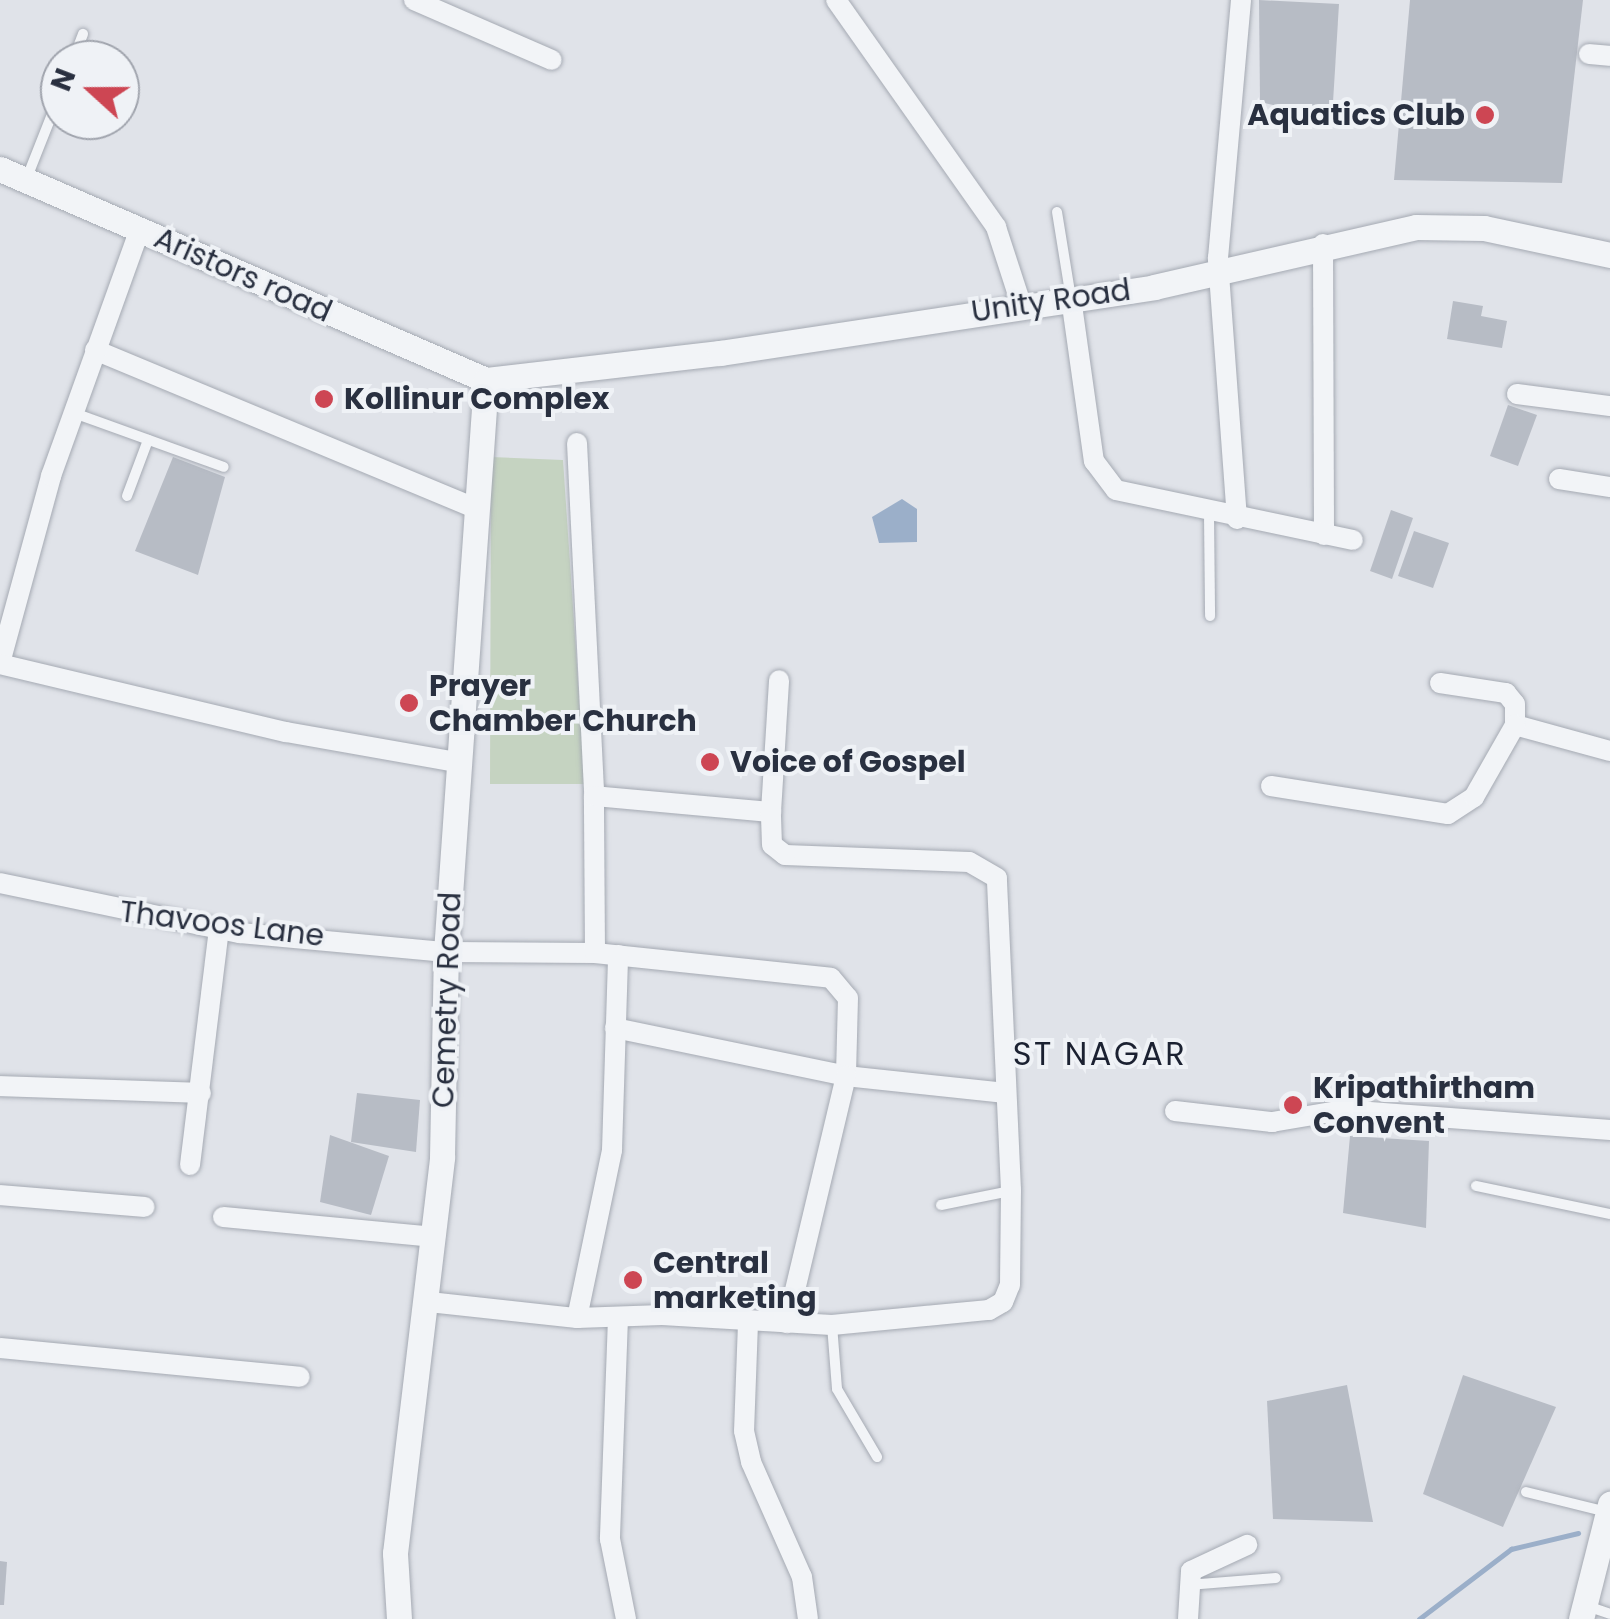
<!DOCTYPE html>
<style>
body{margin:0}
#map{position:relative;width:1610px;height:1619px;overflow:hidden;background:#e0e3e9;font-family:Poppins,sans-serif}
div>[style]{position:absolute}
.green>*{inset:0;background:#c5d3c1}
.water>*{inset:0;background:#9bafc9}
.stream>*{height:5px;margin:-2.5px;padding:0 2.5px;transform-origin:2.5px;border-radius:2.5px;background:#9bafc9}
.building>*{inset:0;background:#b7bcc5}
.roads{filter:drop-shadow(0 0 2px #a5aab3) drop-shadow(0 0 2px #a5aab3)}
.service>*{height:10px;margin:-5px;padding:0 5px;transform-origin:5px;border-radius:5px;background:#f2f4f7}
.minor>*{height:20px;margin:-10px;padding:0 10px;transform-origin:10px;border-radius:10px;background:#f2f4f7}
.tertiary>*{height:25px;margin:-12.5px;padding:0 12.5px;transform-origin:12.5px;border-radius:12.5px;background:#f2f4f7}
.dots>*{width:28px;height:28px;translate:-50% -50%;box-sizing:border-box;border:5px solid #eff2f6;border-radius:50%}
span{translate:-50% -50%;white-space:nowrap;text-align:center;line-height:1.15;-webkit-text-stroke:8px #eff2f6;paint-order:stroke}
.poi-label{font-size:30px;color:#293040;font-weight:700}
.right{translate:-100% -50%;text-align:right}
.left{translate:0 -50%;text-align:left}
.street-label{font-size:30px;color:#293040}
.neighbourhood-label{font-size:32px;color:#1b2131;letter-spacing:2.5px}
.north{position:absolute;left:40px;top:40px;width:100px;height:100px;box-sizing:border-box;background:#eff2f6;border:2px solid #a0a4ad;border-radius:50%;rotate:291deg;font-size:28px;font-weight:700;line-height:40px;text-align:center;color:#293040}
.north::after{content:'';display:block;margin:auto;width:35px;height:45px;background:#cd4653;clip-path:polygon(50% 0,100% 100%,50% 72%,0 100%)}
</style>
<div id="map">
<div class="green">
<div style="clip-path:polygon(491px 457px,563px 460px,585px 784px,490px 784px)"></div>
</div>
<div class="water">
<div style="clip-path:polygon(902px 499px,917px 509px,917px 542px,879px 543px,872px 517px)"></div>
</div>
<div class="stream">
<div style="left:1419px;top:1619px;width:116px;rotate:-37.3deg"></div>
<div style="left:1511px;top:1549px;width:69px;rotate:-13.4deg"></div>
</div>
<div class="building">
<div style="clip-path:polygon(1259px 0,1339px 4px,1332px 119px,1260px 102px)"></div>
<div style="clip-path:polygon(1410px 0,1583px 0,1562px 183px,1394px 180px)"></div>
<div style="clip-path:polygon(1453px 301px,1483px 306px,1481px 316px,1507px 321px,1502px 348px,1447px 339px)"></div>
<div style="clip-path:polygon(1508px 405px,1537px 415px,1518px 466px,1490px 456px)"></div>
<div style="clip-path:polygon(173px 457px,225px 477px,198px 575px,135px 551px)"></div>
<div style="clip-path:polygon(1391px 510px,1413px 518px,1392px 579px,1370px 571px)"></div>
<div style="clip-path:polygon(1414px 531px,1449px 543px,1433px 588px,1398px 576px)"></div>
<div style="clip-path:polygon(357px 1093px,420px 1100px,416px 1152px,351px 1142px)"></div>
<div style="clip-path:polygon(330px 1135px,389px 1156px,371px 1215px,320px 1202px)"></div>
<div style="clip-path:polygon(1350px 1136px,1429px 1141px,1426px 1228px,1343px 1213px)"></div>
<div style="clip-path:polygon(1463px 1375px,1556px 1407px,1503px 1527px,1423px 1494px)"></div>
<div style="clip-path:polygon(1347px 1385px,1373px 1522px,1273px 1519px,1267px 1401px)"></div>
<div style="clip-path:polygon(0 1561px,7px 1562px,4px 1605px,0 1605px)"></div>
</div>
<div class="roads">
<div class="service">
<div style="left:73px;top:60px;width:28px;rotate:-69deg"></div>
<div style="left:26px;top:180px;width:92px;rotate:-68.4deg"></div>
<div style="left:1057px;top:212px;width:87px;rotate:80.8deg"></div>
<div style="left:74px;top:413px;width:159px;rotate:19.8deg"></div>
<div style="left:127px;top:496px;width:60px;rotate:-69.4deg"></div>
<div style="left:1209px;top:514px;width:102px;rotate:89.4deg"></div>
<div style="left:1476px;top:1186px;width:137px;rotate:11.8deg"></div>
<div style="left:941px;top:1205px;width:70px;rotate:-11.5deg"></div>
<div style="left:832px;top:1325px;width:64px;rotate:85.5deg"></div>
<div style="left:837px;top:1389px;width:79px;rotate:59.5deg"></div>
<div style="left:1526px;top:1492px;width:83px;rotate:13.9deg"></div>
<div style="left:1188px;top:1585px;width:88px;rotate:-4.5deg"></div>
<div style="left:1587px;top:1606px;width:24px;rotate:19deg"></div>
</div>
<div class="minor">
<div style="left:414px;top:0;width:150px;rotate:23.5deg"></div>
<div style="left:836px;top:0;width:278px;rotate:54.8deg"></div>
<div style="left:996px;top:227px;width:81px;rotate:72deg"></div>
<div style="left:1589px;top:54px;width:21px;rotate:5deg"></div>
<div style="left:1323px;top:244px;width:291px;rotate:89.8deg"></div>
<div style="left:1071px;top:298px;width:165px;rotate:82deg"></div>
<div style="left:1094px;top:461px;width:36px;rotate:53deg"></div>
<div style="left:1116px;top:490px;width:242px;rotate:11.9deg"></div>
<div style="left:95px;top:350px;width:414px;rotate:22.6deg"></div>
<div style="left:1517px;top:394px;width:94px;rotate:7.4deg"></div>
<div style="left:577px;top:443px;width:353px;rotate:87.2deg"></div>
<div style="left:1559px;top:479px;width:52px;rotate:8.9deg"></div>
<div style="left:1237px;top:519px;width:262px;rotate:-94.2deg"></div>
<div style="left:1218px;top:258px;width:259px;rotate:-84.9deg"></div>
<div style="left:0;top:663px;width:194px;rotate:-74.7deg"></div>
<div style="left:51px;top:476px;width:263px;rotate:-70.2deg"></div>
<div style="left:0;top:664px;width:294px;rotate:13.4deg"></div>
<div style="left:286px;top:732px;width:178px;rotate:10deg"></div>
<div style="left:1440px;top:683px;width:67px;rotate:8.6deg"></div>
<div style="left:1506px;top:693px;width:14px;rotate:51deg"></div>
<div style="left:1515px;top:704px;width:21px;rotate:90deg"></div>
<div style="left:1515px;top:725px;width:98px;rotate:15.3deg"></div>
<div style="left:1271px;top:786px;width:179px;rotate:9deg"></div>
<div style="left:1448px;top:814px;width:31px;rotate:-33deg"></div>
<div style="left:1474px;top:797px;width:83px;rotate:-60.3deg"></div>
<div style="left:0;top:883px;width:245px;rotate:11.8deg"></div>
<div style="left:240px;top:933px;width:207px;rotate:5.3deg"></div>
<div style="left:446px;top:952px;width:149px;rotate:0.4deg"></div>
<div style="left:595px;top:953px;width:157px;rotate:-90.4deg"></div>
<div style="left:594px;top:796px;width:178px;rotate:5.2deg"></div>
<div style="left:771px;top:812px;width:132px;rotate:-86.5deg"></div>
<div style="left:595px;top:953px;width:237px;rotate:6deg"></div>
<div style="left:831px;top:978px;width:26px;rotate:50deg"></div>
<div style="left:848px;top:998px;width:78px;rotate:91.5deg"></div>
<div style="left:846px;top:1076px;width:160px;rotate:6.1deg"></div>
<div style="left:615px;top:1028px;width:236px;rotate:11.7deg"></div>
<div style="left:846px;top:1076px;width:254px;rotate:103.4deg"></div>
<div style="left:0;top:1086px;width:201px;rotate:2deg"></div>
<div style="left:1175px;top:1111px;width:98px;rotate:6.5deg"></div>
<div style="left:1272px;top:1122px;width:72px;rotate:-9.6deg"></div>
<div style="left:1343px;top:1110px;width:268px;rotate:4.3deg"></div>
<div style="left:190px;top:1165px;width:237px;rotate:-83deg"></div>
<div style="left:0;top:1195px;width:145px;rotate:4.7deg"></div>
<div style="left:223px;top:1217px;width:213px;rotate:5.4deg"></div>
<div style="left:429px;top:1302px;width:149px;rotate:6.2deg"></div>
<div style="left:577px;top:1318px;width:85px;rotate:-2deg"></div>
<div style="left:662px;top:1315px;width:170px;rotate:3.4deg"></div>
<div style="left:832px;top:1325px;width:158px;rotate:-5.5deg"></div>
<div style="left:989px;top:1310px;width:16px;rotate:-30deg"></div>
<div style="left:1003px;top:1302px;width:18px;rotate:-68deg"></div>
<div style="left:1010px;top:1285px;width:95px;rotate:-89.4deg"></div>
<div style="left:1011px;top:1190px;width:312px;rotate:-92.6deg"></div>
<div style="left:997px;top:878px;width:32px;rotate:-150deg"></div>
<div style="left:969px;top:862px;width:184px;rotate:-177.8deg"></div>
<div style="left:785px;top:855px;width:16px;rotate:-142deg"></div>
<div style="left:772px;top:845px;width:33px;rotate:-92deg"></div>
<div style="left:577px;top:1318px;width:172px;rotate:-78.2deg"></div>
<div style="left:612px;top:1150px;width:195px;rotate:-88.2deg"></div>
<div style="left:618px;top:1318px;width:221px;rotate:92.1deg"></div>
<div style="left:610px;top:1539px;width:82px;rotate:78.7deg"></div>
<div style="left:748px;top:1323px;width:108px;rotate:92.1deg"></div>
<div style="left:744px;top:1431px;width:32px;rotate:77deg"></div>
<div style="left:751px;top:1462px;width:126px;rotate:66.1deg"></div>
<div style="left:802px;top:1577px;width:42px;rotate:81.9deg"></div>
<div style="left:0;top:1348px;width:301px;rotate:5.5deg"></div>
<div style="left:1188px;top:1619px;width:48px;rotate:-86.4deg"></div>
<div style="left:1191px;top:1571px;width:62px;rotate:-24.9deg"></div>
</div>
<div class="tertiary">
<div style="left:0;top:169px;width:530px;rotate:23.47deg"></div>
<div style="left:486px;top:380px;width:236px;rotate:-6.6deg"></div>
<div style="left:720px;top:353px;width:439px;rotate:-8.6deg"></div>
<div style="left:1154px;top:287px;width:269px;rotate:-12.9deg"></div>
<div style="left:1416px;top:227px;width:68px;rotate:0.8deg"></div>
<div style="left:1484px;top:228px;width:129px;rotate:12.1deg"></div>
<div style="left:399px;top:1619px;width:66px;rotate:-93.5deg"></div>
<div style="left:395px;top:1553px;width:399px;rotate:-83.2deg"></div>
<div style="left:442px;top:1157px;width:205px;rotate:-88.9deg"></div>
<div style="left:446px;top:952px;width:573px;rotate:-86deg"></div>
<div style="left:1581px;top:1619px;width:119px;rotate:-75.8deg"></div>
</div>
</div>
<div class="dots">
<div style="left:1485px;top:115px;background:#cd4653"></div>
<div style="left:324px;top:399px;background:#cd4653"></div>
<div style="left:409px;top:703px;background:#cd4653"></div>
<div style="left:710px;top:762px;background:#cd4653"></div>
<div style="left:1293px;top:1105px;background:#cd4653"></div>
<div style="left:633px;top:1280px;background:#cd4653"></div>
</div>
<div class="poi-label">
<span class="right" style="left:1465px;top:115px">Aquatics Club</span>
<span class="left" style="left:344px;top:399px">Kollinur Complex</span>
<span class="left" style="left:429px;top:703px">Prayer<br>Chamber Church</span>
<span class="left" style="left:730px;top:762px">Voice of Gospel</span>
<span class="left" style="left:1313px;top:1105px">Kripathirtham<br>Convent</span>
<span class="left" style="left:653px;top:1280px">Central<br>marketing</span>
</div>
<div class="street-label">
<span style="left:243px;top:275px;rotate:24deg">Aristors road</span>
<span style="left:1051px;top:301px;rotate:-8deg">Unity Road</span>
<span style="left:222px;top:924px;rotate:7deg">Thavoos Lane</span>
<span style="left:447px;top:1000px;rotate:-88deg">Cemetry Road</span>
</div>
<div class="neighbourhood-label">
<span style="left:1100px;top:1054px">ST NAGAR</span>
</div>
<div class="north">N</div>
</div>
